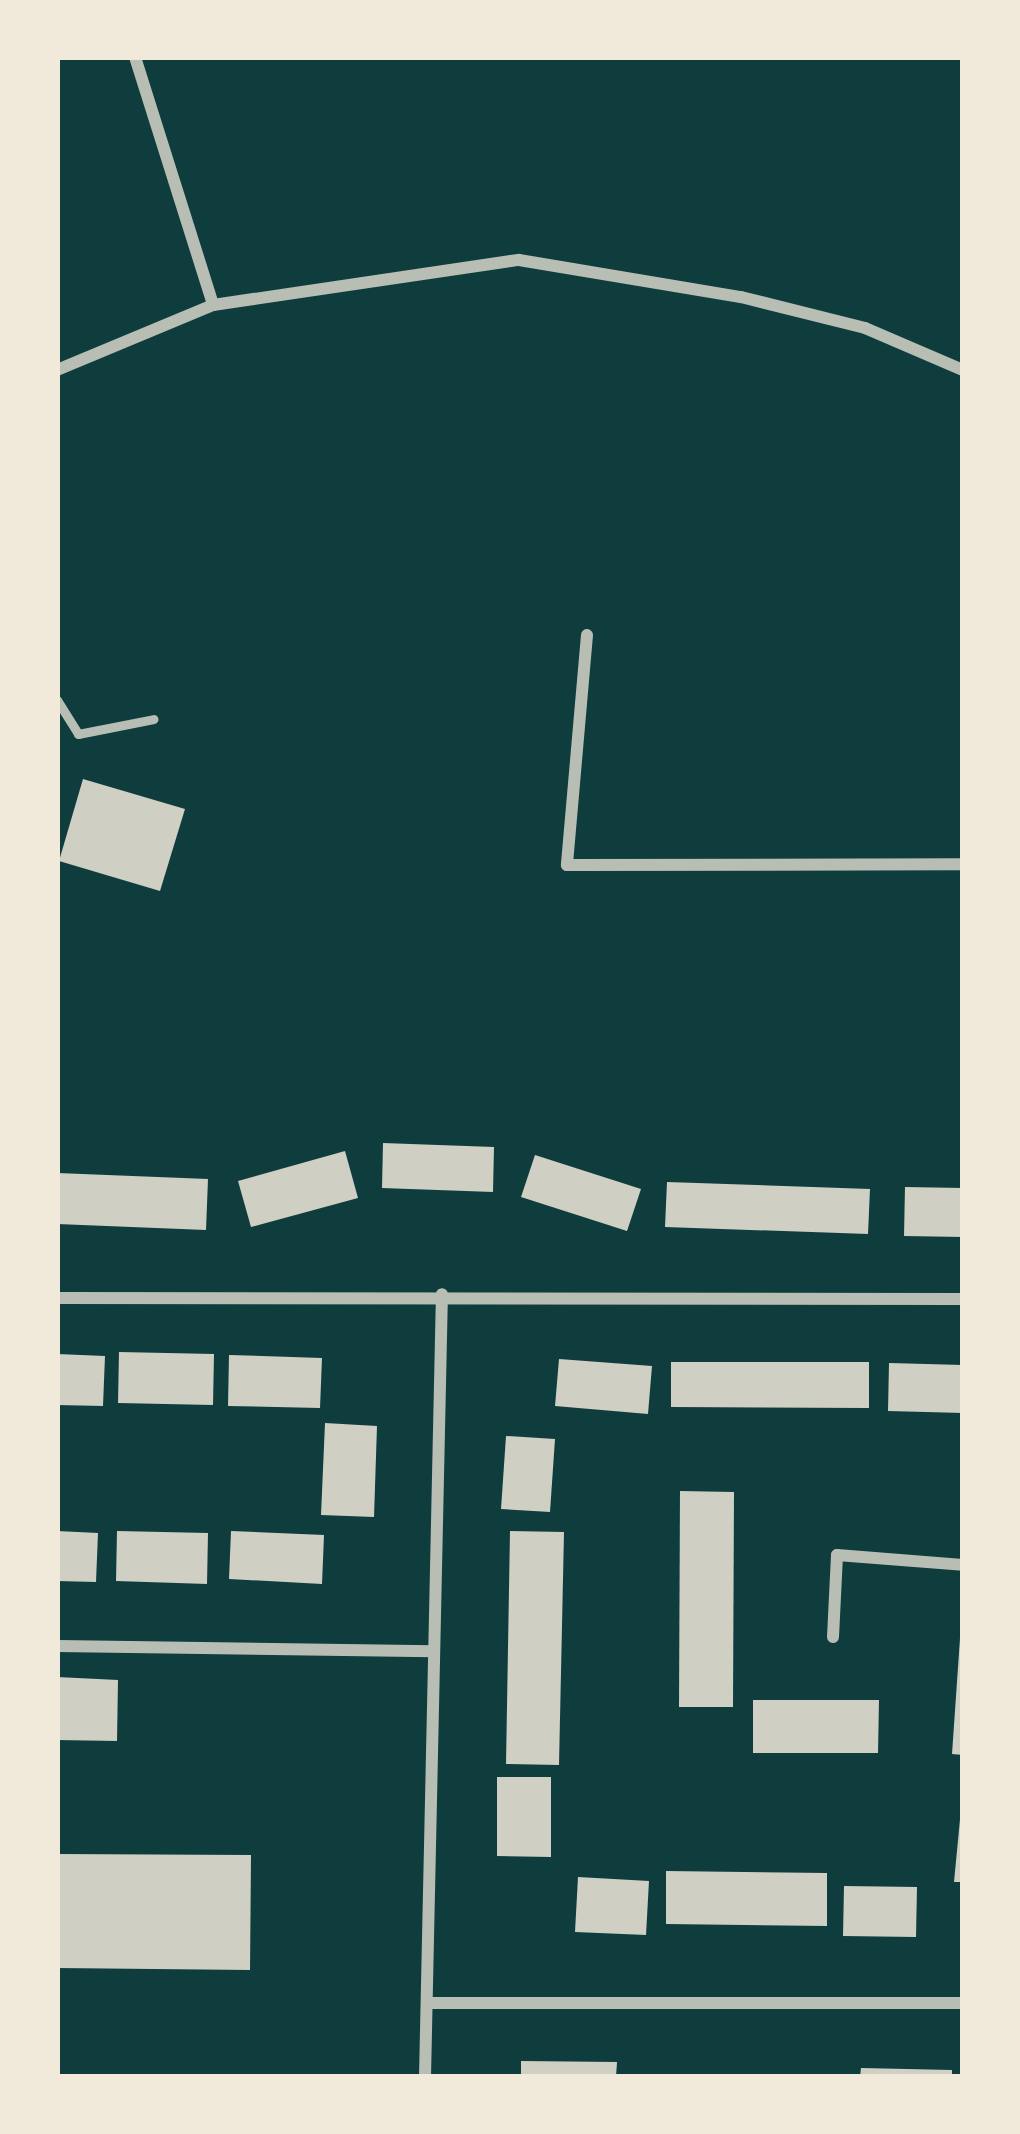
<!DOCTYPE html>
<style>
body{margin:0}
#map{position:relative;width:1020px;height:2134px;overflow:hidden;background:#0f3d3e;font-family:"Work Sans",sans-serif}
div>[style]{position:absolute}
.building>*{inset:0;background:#cfcfc3}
.service>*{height:9px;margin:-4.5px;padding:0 4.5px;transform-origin:4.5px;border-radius:4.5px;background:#b8beb3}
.minor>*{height:12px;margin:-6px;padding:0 6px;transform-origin:6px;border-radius:6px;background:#b8beb3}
span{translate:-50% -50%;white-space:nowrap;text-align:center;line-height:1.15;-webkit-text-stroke:9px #f1e9da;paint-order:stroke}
.frame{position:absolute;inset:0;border:60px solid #f1e9da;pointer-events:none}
</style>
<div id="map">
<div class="building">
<div style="clip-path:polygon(83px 779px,185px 809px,160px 891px,59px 861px)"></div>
<div style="clip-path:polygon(383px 1143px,494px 1147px,493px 1192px,382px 1188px)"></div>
<div style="clip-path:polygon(345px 1151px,358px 1198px,251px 1227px,238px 1181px)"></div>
<div style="clip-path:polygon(535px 1155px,641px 1189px,627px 1231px,521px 1197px)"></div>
<div style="clip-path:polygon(57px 1173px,208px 1179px,206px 1230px,57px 1224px)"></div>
<div style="clip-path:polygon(667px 1182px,870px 1189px,868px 1234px,665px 1227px)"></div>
<div style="clip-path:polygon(905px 1187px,963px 1188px,963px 1237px,904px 1236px)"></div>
<div style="clip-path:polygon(119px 1352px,214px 1354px,213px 1405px,118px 1403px)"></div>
<div style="clip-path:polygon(57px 1354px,105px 1356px,103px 1406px,57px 1405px)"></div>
<div style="clip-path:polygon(229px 1355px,322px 1358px,320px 1408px,228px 1406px)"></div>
<div style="clip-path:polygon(559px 1359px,652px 1366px,648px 1414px,555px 1406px)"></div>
<div style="clip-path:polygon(671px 1362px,869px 1362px,869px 1408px,671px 1407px)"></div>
<div style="clip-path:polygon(889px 1363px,963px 1365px,963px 1413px,888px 1411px)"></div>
<div style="clip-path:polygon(325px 1423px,377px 1426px,374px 1517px,321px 1515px)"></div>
<div style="clip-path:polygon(506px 1436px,555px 1439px,550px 1512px,501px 1509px)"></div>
<div style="clip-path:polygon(680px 1491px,734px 1492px,733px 1707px,679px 1707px)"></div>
<div style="clip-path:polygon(57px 1531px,98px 1533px,96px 1582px,57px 1581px)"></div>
<div style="clip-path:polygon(117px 1531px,208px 1533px,207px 1584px,116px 1581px)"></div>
<div style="clip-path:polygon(231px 1531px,324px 1535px,322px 1584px,229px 1579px)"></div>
<div style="clip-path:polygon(510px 1531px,564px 1532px,559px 1765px,506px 1764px)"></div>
<div style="clip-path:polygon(963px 1595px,963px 1755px,952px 1754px)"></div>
<div style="clip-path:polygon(57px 1677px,118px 1680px,117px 1741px,57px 1740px)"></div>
<div style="clip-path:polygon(753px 1700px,879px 1700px,878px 1753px,753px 1753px)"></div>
<div style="clip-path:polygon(497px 1777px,551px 1777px,551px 1857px,497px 1856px)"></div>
<div style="clip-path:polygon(963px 1788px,963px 1882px,954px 1882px)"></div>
<div style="clip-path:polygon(57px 1854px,251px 1855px,250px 1970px,57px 1968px)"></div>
<div style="clip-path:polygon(666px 1871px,827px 1873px,827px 1926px,666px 1924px)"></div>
<div style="clip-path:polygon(578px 1877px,649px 1881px,646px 1935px,575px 1932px)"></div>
<div style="clip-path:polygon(844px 1886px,917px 1887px,916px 1937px,843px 1936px)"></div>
<div style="clip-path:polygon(521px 2061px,617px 2062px,616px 2077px,521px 2077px)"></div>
<div style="clip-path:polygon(861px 2068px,952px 2070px,952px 2077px,860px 2077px)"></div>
</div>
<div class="service">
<div style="left:57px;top:700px;width:40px;rotate:58deg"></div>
<div style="left:78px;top:734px;width:77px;rotate:-11.2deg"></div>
</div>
<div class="minor">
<div style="left:135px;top:57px;width:260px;rotate:72.5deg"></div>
<div style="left:57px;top:370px;width:169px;rotate:-22.6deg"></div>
<div style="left:213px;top:305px;width:309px;rotate:-8.4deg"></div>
<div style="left:519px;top:260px;width:225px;rotate:9.5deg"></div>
<div style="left:741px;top:297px;width:128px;rotate:14deg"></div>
<div style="left:865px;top:328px;width:107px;rotate:23.2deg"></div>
<div style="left:587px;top:635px;width:231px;rotate:95deg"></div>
<div style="left:567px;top:865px;width:396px;rotate:-0.1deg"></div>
<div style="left:57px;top:1298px;width:906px;rotate:0.06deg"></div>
<div style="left:833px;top:1637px;width:82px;rotate:-87.2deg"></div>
<div style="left:837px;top:1555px;width:126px;rotate:4.5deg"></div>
<div style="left:57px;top:1646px;width:377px;rotate:0.8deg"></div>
<div style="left:427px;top:2003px;width:536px"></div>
<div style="left:425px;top:2077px;width:783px;rotate:-88.76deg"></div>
</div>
<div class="frame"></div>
</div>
